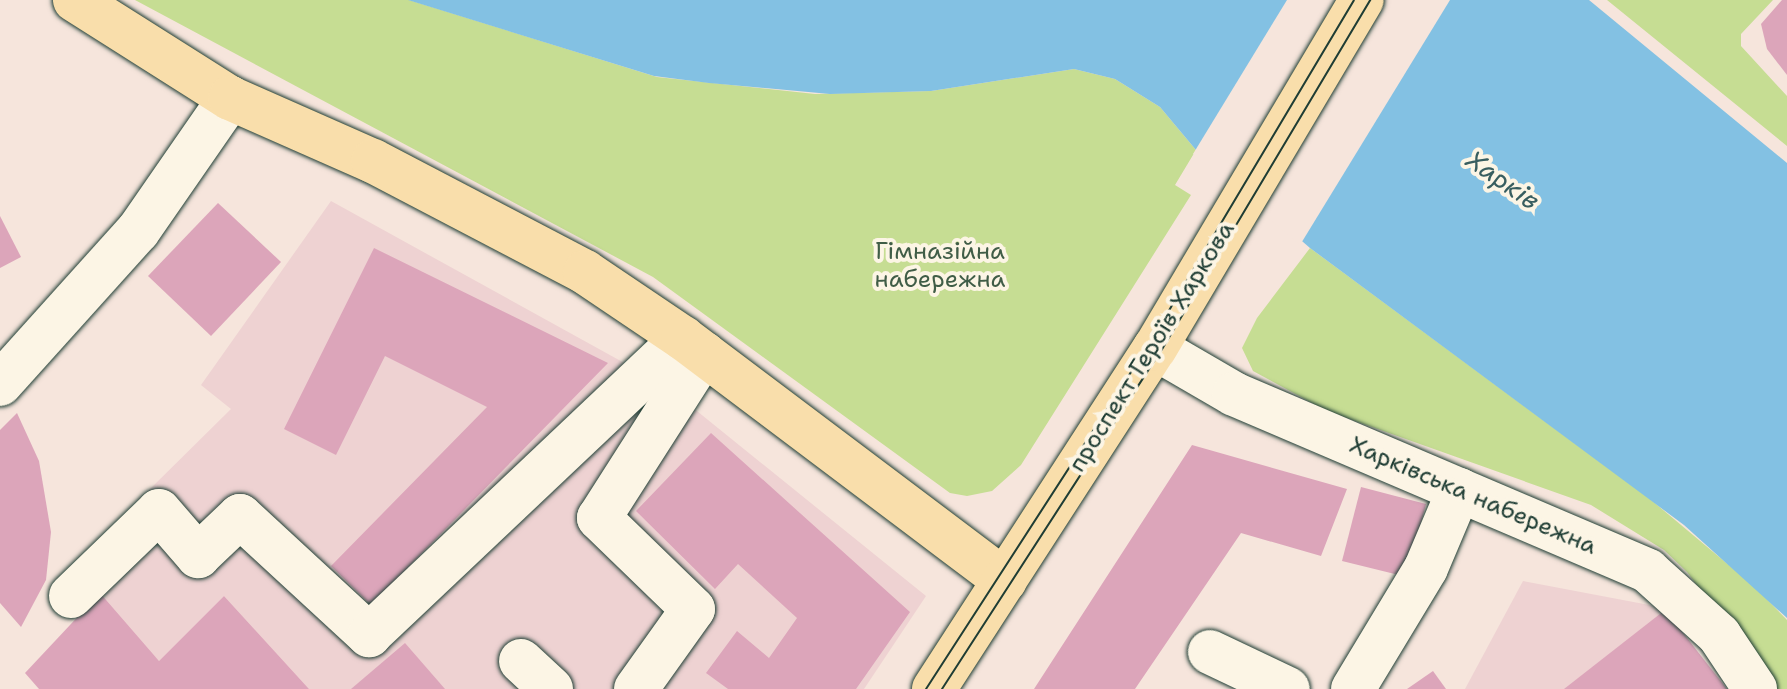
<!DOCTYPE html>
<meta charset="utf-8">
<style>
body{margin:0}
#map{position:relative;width:1787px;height:689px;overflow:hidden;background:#f6e5dc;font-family:"Shantell Sans",sans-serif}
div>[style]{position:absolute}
.built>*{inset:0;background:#eed2d2}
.green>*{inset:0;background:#c6dd93}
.water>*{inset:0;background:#83c1e3}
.pier>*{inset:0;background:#f6e5dc}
.building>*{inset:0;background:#dca5ba}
.roads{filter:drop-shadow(0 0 2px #1f3d34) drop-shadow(0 0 2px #1f3d34)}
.minor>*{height:44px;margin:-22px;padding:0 22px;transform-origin:22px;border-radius:22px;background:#fcf5e5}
.major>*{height:44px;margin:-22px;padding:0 22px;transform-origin:22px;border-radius:22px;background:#f9deab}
.tram>*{height:2px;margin:-1px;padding:0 1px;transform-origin:1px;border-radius:1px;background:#1f3d34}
span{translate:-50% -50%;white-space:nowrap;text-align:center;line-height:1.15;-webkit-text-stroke:8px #fcf5e5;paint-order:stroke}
.park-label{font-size:24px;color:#405d47}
.street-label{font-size:24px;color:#1f3d34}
.water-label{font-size:26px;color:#385e60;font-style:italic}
</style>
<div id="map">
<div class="built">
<div style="clip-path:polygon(331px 201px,666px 386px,926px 596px,864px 689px,309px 689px,224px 596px,159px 661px,69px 569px,231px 409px,201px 385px)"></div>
<div style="clip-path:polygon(1523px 581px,1665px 608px,1725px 689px,1465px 689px)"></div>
</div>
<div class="green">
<div style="clip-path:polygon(135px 0,409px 0,657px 77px,815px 94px,931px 91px,1074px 69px,1115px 79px,1160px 107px,1196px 150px,1175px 185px,1191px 195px,1021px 465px,992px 491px,967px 496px,950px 493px,653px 277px)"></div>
<div style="clip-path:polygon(1607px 0,1773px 0,1741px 34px,1741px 46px,1787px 96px,1787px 146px)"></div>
<div style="clip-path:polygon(1310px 248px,1650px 499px,1755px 587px,1787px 620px,1787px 689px,1775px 689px,1687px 572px,1664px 550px,1591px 505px,1327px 411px,1253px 371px,1242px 348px,1257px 318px)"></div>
</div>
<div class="water">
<div style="clip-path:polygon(408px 0,1589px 0,1787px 163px,1787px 618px,1684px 525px,1310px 248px,1196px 150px,1160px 107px,1115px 79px,1074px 69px,931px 91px,830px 94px,709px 83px,654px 76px)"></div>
</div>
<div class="pier">
<div style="clip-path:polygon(1287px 0,1450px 0,1300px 245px,1193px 154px)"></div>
</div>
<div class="building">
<div style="clip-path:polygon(1782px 0,1787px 0,1787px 75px,1767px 49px,1761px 24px)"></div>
<div style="clip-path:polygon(218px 203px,281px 262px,211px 336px,148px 276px)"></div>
<div style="clip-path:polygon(0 216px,21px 257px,0 268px)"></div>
<div style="clip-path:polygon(374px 248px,608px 363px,371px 605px,331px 566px,487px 407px,385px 356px,336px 455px,284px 429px)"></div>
<div style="clip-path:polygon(17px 413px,39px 461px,51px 532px,46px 580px,21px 627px,0 603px,0 430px)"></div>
<div style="clip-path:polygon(711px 433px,910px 612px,856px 689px,728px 689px,706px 673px,737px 631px,769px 658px,797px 618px,738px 564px,715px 589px,636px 511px)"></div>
<div style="clip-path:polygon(1192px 445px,1347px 489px,1321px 556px,1241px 533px,1135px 689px,1034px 689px)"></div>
<div style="clip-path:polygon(1361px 487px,1426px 504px,1407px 577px,1342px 561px)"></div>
<div style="clip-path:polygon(100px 593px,159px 661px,224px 596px,309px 689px,39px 689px,25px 673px)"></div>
<div style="clip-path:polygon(1665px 610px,1727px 689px,1564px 689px)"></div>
<div style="clip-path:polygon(405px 643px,445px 689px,351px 689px)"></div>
<div style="clip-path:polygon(1433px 671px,1446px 689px,1407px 689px)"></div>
</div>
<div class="roads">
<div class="minor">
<div style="left:1155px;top:348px;width:91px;rotate:30.2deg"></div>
<div style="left:1234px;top:394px;width:450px;rotate:23.1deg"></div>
<div style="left:1648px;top:571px;width:96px;rotate:42deg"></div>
<div style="left:1719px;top:635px;width:65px;rotate:56.3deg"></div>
<div style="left:0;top:384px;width:206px;rotate:-48deg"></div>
<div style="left:138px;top:231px;width:162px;rotate:-55.3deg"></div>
<div style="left:71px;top:596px;width:122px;rotate:-44deg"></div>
<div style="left:159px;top:511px;width:60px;rotate:49.1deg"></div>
<div style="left:198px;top:556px;width:58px;rotate:-43.6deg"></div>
<div style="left:240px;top:516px;width:176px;rotate:42.7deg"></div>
<div style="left:369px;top:635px;width:432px;rotate:-43.4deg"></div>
<div style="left:1210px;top:652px;width:86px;rotate:25.4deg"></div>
<div style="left:521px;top:661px;width:41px;rotate:43deg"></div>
<div style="left:636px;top:689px;width:98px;rotate:-54.5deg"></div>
<div style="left:693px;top:609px;width:131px;rotate:-135.9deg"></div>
<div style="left:599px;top:518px;width:195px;rotate:-57.4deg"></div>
<div style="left:1353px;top:689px;width:141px;rotate:-58.9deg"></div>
<div style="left:1426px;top:568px;width:85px;rotate:-67.1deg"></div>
</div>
<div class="major">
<div style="left:75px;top:0;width:183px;rotate:32.3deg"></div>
<div style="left:230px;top:98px;width:156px;rotate:23.8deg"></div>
<div style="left:373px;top:161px;width:239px;rotate:27.6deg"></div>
<div style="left:585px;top:272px;width:118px;rotate:34deg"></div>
<div style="left:683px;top:338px;width:403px;rotate:37deg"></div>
<div style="left:934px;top:689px;width:406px;rotate:-57.1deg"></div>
<div style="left:1155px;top:348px;width:405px;rotate:-59.3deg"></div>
</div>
</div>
<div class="tram">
<div style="left:926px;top:689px;width:411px;rotate:-57.1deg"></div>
<div style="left:1149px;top:344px;width:400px;rotate:-59.2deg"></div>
<div style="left:942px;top:689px;width:403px;rotate:-57.1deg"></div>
<div style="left:1161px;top:351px;width:409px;rotate:-59.2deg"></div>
</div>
<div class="park-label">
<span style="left:940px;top:266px">Гімназійна<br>набережна</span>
</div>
<div class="street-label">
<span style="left:1152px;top:347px;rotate:-58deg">проспект Героїв Харкова</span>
<span style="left:1473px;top:496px;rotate:23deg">Харківська набережна</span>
</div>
<div class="water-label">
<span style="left:1503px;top:180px;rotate:35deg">Харків</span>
</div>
</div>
